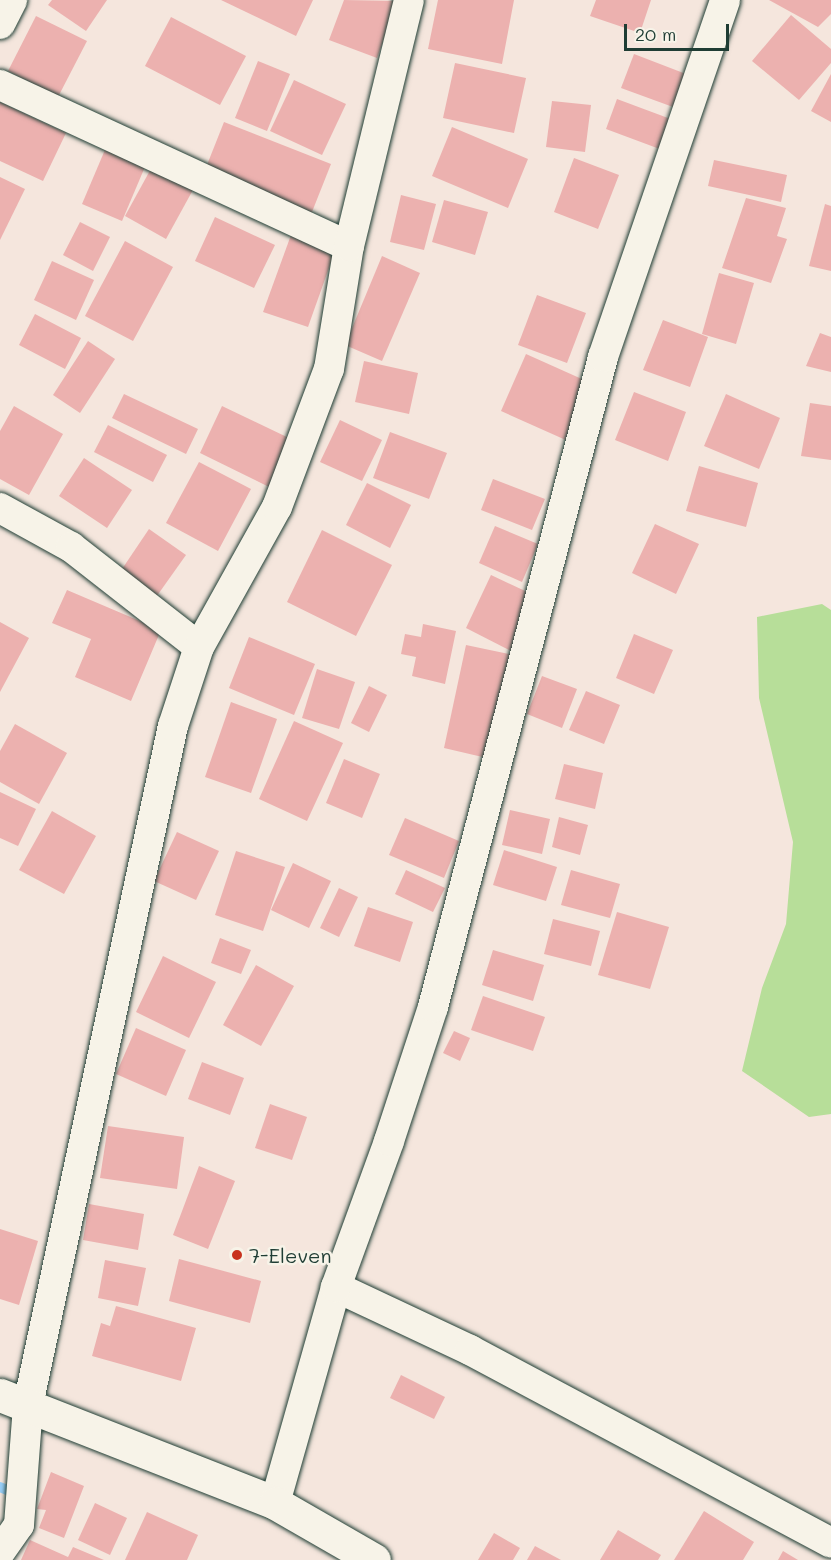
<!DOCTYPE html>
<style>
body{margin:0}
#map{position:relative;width:831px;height:1560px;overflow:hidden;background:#f5e6dd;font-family:Mali,sans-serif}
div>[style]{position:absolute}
.green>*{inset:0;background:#b7de99}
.stream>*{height:10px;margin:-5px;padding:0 5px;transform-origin:5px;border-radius:5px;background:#99cff8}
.building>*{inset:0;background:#ecb1af}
.roads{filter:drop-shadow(0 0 2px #1f3d34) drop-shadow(0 0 2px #1f3d34)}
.street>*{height:30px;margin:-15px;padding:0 15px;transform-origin:15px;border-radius:15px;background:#f7f3e8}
.secondary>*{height:33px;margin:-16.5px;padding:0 16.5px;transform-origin:16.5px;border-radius:16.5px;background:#f7f3e8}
.dots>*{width:16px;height:16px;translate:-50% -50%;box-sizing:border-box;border:3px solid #f7f3e8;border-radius:50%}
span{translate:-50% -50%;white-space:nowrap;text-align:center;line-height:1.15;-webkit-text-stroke:5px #f7f3e8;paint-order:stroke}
.poi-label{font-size:20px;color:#1f3d34}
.left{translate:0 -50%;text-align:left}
.scale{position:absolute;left:624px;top:24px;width:105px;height:27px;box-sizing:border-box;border:3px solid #1f3d34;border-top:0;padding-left:8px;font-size:18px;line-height:21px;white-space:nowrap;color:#1f3d34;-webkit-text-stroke:4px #f7f3e8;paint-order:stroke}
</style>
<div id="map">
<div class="green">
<div style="clip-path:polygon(822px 604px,831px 610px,831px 1114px,809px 1117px,742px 1071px,762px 988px,786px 924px,793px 842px,759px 698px,757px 617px)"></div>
</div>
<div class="stream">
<div style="left:0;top:1487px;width:21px;rotate:23deg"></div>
</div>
<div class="building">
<div style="clip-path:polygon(52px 0,107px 0,86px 31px,48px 5px)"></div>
<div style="clip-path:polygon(221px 0,313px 0,296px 36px)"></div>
<div style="clip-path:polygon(344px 0,398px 1px,377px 58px,329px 40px)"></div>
<div style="clip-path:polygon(438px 0,514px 0,502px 64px,428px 49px)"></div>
<div style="clip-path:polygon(596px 0,651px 0,640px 33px,590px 16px)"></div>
<div style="clip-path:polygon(769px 0,831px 0,831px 14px,818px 27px)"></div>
<div style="clip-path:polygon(791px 15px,831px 49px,831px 63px,799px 100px,752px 61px)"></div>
<div style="clip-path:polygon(36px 16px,87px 41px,58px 97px,8px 71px)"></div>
<div style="clip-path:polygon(171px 17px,246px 56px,220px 105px,145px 66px)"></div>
<div style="clip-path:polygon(634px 54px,686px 74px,673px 107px,621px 88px)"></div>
<div style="clip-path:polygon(258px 61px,290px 74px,267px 131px,235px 118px)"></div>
<div style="clip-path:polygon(455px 63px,526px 78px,514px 133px,443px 118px)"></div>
<div style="clip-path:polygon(831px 74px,831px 122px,811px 111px)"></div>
<div style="clip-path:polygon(294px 80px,346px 104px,322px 155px,270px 131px)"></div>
<div style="clip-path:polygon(617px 99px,676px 121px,665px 151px,606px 129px)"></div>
<div style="clip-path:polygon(552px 101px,591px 105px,585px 152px,546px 147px)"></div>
<div style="clip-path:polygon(0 102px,66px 133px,43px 181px,0 161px)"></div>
<div style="clip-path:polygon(224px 122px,331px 164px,310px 217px,203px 175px)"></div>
<div style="clip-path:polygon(452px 127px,528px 159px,508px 208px,432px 176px)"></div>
<div style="clip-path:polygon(110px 138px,150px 155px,122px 221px,82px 204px)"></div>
<div style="clip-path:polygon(574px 158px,619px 175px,598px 229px,554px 212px)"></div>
<div style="clip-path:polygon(714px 160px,787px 175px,781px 202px,708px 186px)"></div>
<div style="clip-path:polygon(153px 165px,194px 188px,166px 239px,125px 216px)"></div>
<div style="clip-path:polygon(0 177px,25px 189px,0 240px)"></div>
<div style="clip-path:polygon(401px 195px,436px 204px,424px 250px,390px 242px)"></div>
<div style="clip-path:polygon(746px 198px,786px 208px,777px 236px,787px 239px,771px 283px,722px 268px)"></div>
<div style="clip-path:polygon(444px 200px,488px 212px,475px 255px,432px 242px)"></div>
<div style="clip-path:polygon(825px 204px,831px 206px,831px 271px,809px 266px)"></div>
<div style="clip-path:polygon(215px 217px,275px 245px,254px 288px,195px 261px)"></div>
<div style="clip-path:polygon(80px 222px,110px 237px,93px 271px,63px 255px)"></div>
<div style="clip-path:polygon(291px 235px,335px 251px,308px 327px,263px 312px)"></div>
<div style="clip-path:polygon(125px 241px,173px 267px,133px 341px,85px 316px)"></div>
<div style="clip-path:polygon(382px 256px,420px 273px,382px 361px,345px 345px)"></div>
<div style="clip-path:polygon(52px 261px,94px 280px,76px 320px,34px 300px)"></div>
<div style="clip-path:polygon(719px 273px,754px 283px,736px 344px,702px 334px)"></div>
<div style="clip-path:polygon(537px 295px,586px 313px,567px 363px,518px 345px)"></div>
<div style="clip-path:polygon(35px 314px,81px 338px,65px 369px,19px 345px)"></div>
<div style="clip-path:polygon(663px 320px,708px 337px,690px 387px,643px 370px)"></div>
<div style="clip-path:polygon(820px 333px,831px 337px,831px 372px,806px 366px)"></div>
<div style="clip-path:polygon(88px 341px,115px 359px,80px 413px,53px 395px)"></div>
<div style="clip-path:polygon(526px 354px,593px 384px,568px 441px,501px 411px)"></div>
<div style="clip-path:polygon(364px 361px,418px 373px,409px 414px,355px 402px)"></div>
<div style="clip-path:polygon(634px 392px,686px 412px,668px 461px,615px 440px)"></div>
<div style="clip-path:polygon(124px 394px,198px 429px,186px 454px,112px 418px)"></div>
<div style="clip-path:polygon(726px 394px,780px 418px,759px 469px,704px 446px)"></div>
<div style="clip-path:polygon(810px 403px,831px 406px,831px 460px,801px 456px)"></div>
<div style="clip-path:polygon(14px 406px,63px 434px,29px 495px,0 479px,0 431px)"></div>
<div style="clip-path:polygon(222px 406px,291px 439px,269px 487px,200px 453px)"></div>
<div style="clip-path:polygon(340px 420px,382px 440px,362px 481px,320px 462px)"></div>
<div style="clip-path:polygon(108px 425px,167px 455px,153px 482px,94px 452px)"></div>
<div style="clip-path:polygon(390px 432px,447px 453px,429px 499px,373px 478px)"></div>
<div style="clip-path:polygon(84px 458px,132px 490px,107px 528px,59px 496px)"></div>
<div style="clip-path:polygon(199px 462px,251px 489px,218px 551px,166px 523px)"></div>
<div style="clip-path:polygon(699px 466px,758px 483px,746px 527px,686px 511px)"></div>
<div style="clip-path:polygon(493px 479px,545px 499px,532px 530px,481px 510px)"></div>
<div style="clip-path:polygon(367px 483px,411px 505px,390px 548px,346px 525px)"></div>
<div style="clip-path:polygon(655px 524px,699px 544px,676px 594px,632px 573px)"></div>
<div style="clip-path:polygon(495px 526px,538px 544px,522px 582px,479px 563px)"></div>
<div style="clip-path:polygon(149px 529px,186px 555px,154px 600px,118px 575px)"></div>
<div style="clip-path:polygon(322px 530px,392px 565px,356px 636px,287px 602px)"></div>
<div style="clip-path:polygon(491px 575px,538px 597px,511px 651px,466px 628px)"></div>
<div style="clip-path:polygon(67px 590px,161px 630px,131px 701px,75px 677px,91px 639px,52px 623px)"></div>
<div style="clip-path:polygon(0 622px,29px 638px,0 692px)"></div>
<div style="clip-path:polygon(423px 624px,456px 631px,445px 684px,412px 676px,416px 657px,401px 654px,405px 634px,421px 637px)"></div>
<div style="clip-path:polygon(634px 634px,673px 650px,654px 694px,616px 678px)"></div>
<div style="clip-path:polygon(249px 637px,315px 664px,294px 715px,229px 688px)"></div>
<div style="clip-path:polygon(466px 645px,514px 655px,491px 759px,444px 748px)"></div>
<div style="clip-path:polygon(317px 669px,355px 682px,339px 729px,302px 718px)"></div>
<div style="clip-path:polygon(542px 676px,577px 689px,562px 728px,527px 714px)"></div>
<div style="clip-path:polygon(369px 686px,387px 695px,369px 732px,351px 723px)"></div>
<div style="clip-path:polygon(586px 691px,620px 705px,604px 744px,569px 730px)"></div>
<div style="clip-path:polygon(231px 702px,277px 719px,251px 793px,205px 777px)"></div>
<div style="clip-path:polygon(294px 721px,343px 743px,307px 821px,259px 799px)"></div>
<div style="clip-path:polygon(15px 724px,67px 753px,39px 804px,0 782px,0 751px)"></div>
<div style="clip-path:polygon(344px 759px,380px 774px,362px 818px,326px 803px)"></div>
<div style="clip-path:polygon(564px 764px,603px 773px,595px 809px,555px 799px)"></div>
<div style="clip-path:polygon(0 792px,36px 809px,18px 846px,0 838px)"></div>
<div style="clip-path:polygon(510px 810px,550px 819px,542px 854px,502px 845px)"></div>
<div style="clip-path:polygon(52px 811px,96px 836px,64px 894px,19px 870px)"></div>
<div style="clip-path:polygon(559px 817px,588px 825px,580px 855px,552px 847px)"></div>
<div style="clip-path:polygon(405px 818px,459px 841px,444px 878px,389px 855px)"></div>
<div style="clip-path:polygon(177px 832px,219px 851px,196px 900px,154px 881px)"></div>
<div style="clip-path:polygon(504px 850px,557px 867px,546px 901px,493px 885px)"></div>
<div style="clip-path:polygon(236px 851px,285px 867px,263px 931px,215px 915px)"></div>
<div style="clip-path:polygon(293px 863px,331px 881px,309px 928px,271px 910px)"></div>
<div style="clip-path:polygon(406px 870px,445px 888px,433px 912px,395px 894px)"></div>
<div style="clip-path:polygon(571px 870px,620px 884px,610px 918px,561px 905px)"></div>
<div style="clip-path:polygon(339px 888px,358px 897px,339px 937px,320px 928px)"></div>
<div style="clip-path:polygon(368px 907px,413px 922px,400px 962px,354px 946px)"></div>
<div style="clip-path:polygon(617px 912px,669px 927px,650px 989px,598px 975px)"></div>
<div style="clip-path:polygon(553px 919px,600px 931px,591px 966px,544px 954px)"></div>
<div style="clip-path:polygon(220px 938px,251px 950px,241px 974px,211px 963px)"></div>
<div style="clip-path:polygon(493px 950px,544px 965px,533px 1001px,482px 985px)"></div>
<div style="clip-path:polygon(163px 956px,216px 982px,189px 1038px,136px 1012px)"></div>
<div style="clip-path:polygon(256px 965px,294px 986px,261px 1046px,223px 1025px)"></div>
<div style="clip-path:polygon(483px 996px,545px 1017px,533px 1051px,471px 1030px)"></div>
<div style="clip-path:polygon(136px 1028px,186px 1050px,166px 1096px,116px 1074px)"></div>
<div style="clip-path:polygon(454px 1031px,470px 1038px,460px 1061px,443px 1053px)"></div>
<div style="clip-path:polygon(202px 1062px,244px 1078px,230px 1115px,188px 1099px)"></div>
<div style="clip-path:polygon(270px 1104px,307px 1117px,292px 1160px,255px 1148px)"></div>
<div style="clip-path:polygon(108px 1126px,184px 1137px,177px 1189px,100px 1178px)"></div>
<div style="clip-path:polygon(199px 1166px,235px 1181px,208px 1249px,173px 1235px)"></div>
<div style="clip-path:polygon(89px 1204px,144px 1214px,138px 1250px,83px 1240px)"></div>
<div style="clip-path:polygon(0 1229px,38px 1241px,19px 1305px,0 1299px)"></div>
<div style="clip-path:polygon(179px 1259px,261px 1281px,250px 1323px,169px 1301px)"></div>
<div style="clip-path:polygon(105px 1260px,146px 1268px,138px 1306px,98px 1298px)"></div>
<div style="clip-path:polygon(116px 1306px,196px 1328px,181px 1381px,92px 1356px,101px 1323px,110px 1326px)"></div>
<div style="clip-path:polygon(401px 1375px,445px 1397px,434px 1419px,390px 1398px)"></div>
<div style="clip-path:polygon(51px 1472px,84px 1486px,64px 1538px,39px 1528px,46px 1510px,37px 1509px)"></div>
<div style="clip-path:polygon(95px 1503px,127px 1518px,110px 1555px,78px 1540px)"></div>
<div style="clip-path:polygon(704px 1511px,754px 1542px,743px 1560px,674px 1560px)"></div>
<div style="clip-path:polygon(147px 1512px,198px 1535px,187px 1560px,125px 1560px)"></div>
<div style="clip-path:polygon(618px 1530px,661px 1555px,658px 1560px,600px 1560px)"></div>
<div style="clip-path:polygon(494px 1533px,520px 1548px,513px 1560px,478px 1560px)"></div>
<div style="clip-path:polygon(30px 1540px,68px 1557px,73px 1547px,104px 1560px,21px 1560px)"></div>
<div style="clip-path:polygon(535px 1546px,561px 1560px,527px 1560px)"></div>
<div style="clip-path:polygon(783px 1551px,798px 1560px,778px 1560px)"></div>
</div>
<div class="roads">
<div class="street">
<div style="left:0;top:24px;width:27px;rotate:-63deg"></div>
<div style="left:0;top:85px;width:384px;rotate:24.8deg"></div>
<div style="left:0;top:508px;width:81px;rotate:28.8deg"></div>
<div style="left:71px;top:547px;width:162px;rotate:38deg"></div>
<div style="left:336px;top:1287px;width:148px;rotate:25.2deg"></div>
<div style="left:470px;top:1350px;width:409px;rotate:28.1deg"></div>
<div style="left:275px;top:1503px;width:224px;rotate:-74.2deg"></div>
<div style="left:336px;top:1287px;width:155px;rotate:-70deg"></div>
<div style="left:389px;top:1141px;width:141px;rotate:-71.8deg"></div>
<div style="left:433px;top:1007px;width:672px;rotate:-75.34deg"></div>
<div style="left:603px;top:357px;width:377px;rotate:-71.1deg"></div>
<div style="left:0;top:1552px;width:33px;rotate:-55deg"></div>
<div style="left:19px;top:1525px;width:120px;rotate:-85.7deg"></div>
<div style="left:28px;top:1405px;width:694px;rotate:-77.95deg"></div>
<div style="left:173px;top:726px;width:83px;rotate:-71.8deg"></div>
<div style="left:199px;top:647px;width:160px;rotate:-60.9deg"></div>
<div style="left:277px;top:507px;width:147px;rotate:-69.4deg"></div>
<div style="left:329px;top:369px;width:125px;rotate:-80.8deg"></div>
<div style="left:349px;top:246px;width:253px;rotate:-76.3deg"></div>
</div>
<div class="secondary">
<div style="left:0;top:1395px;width:295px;rotate:21.4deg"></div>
<div style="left:275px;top:1503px;width:114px;rotate:29.9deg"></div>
</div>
</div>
<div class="dots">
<div style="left:237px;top:1255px;background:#c8321e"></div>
</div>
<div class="poi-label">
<span class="left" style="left:249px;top:1255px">7-Eleven</span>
</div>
<div class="scale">20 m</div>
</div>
